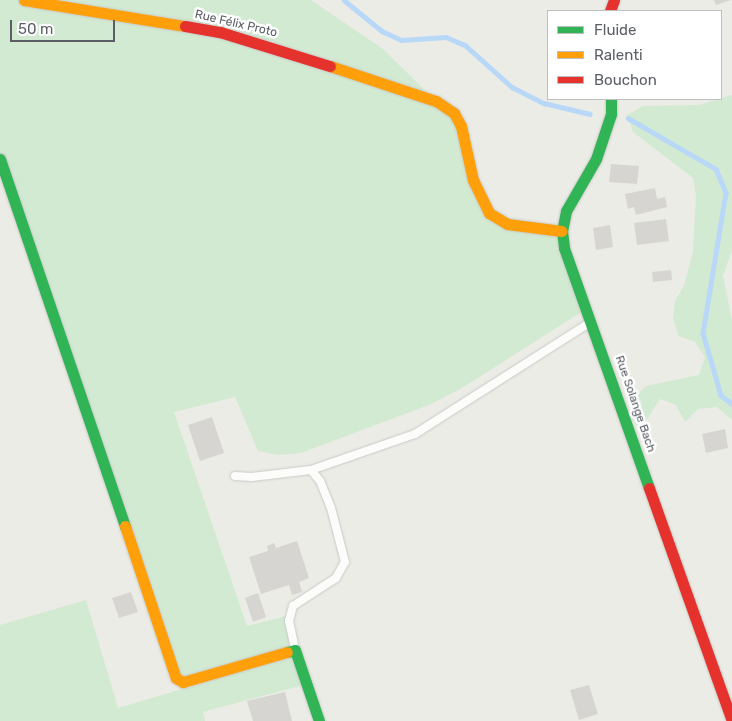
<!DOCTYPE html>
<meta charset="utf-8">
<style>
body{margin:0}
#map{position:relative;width:732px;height:721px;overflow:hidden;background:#ecece6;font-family:Rubik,sans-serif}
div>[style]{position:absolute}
.green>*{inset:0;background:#d2ead2}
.stream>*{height:4.5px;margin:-2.25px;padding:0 2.25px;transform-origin:2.25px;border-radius:2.25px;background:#b9d8f8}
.building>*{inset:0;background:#d6d5d1}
.roads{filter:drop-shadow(0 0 1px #c9cac8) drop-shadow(0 0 1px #c9cac8)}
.lane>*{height:8px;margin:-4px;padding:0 4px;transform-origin:4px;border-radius:4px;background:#fcfcfb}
.fast>*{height:11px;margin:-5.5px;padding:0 5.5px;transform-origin:5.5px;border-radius:5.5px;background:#30b455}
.slow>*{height:11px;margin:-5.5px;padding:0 5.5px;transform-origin:5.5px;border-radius:5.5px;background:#ff9f0a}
.jam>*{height:11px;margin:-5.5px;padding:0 5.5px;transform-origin:5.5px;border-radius:5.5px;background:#e5322d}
span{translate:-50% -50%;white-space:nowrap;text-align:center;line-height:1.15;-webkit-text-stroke:5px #fff;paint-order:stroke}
.street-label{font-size:12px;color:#5b5f65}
.legend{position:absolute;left:547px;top:10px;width:175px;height:90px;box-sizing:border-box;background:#fff;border:1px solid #bdbfc1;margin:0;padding:6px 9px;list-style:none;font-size:15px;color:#5b5f65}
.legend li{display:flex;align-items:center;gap:10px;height:25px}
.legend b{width:25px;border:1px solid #bdbfc1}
.scale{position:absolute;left:10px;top:20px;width:105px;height:22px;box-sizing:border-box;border:2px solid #5b5f65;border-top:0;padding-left:6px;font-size:15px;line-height:18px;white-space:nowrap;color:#5b5f65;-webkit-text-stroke:4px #fff;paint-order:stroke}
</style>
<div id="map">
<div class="green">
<div style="clip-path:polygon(0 0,311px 0,383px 49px,436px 101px,454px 113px,489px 213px,562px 231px,586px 309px,462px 388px,429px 405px,301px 453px,277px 455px,258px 451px,235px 397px,174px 412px,247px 626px,286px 616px,295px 650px,183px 682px,0 159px)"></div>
<div style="clip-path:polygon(732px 95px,732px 250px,723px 276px,732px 320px,732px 420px,717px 407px,698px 409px,685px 422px,676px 405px,660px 399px,640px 430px,630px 416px,634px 398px,646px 386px,699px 375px,705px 357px,695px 342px,679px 336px,673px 319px,675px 301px,684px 286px,693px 251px,696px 196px,693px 178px,633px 132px,627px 115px,643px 106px,699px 105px)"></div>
<div style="clip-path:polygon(86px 600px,118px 708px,297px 655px,307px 684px,203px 712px,205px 721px,0 721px,0 625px)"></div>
</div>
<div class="stream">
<div style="left:344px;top:0;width:49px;rotate:39.2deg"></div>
<div style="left:382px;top:31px;width:21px;rotate:25deg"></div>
<div style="left:401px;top:40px;width:45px;rotate:-3.8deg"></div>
<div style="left:446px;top:37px;width:21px;rotate:23deg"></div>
<div style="left:465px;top:45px;width:63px;rotate:41.8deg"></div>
<div style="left:512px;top:87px;width:36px;rotate:27deg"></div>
<div style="left:544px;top:103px;width:47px;rotate:13.4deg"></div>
<div style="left:628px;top:118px;width:102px;rotate:30.1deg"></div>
<div style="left:716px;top:169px;width:26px;rotate:67deg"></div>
<div style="left:726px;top:193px;width:142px;rotate:99.3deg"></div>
<div style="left:703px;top:333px;width:65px;rotate:73.8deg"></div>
<div style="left:721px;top:395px;width:14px;rotate:39deg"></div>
</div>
<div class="building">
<div style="clip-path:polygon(714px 0,731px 0,716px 5px)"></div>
<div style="clip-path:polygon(611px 164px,639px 166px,637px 184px,609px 182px)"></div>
<div style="clip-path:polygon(655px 188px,657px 199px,665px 197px,667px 207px,636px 215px,634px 207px,628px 209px,625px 194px)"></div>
<div style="clip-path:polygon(666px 219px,669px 241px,637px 245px,634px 223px)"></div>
<div style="clip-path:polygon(610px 225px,613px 247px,596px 250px,593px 228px)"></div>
<div style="clip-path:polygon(671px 270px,672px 280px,653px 282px,652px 272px)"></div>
<div style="clip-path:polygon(212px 417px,224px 453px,200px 461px,188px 425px)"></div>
<div style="clip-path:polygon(725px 429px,728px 448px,706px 453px,702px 434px)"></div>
<div style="clip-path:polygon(297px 541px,309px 578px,299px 582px,302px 592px,292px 595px,289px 585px,261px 594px,249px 557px,268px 551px,267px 546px,274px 543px,276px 548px)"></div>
<div style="clip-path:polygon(131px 592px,138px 612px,119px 618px,112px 598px)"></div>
<div style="clip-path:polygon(258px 593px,266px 617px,253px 622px,245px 598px)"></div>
<div style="clip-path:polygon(589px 685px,598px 714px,579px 720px,570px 690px)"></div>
<div style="clip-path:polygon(285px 692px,292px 721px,253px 721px,247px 701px)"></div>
</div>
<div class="roads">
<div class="lane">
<div style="left:235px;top:476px;width:17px;rotate:3deg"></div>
<div style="left:252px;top:477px;width:59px;rotate:-6.8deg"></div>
<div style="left:311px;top:470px;width:110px;rotate:-19.1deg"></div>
<div style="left:415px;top:434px;width:206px;rotate:-32.5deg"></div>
<div style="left:295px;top:649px;width:29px;rotate:-102deg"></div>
<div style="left:289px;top:621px;width:16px;rotate:-75deg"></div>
<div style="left:293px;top:606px;width:51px;rotate:-33.1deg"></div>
<div style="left:336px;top:578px;width:18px;rotate:-61deg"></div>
<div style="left:345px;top:562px;width:56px;rotate:-104.5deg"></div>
<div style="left:331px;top:508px;width:29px;rotate:-112deg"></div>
<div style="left:320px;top:481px;width:14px;rotate:-129deg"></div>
</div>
<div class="fast">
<div style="left:611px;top:99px;width:15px;rotate:90deg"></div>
<div style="left:611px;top:114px;width:47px;rotate:108.4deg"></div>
<div style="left:596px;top:159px;width:60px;rotate:120deg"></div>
<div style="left:566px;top:211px;width:20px;rotate:101deg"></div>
<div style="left:562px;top:231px;width:17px;rotate:83deg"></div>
<div style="left:564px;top:248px;width:255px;rotate:70.5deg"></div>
<div style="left:0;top:159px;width:388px;rotate:71.2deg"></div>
<div style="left:287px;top:652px;width:8px;rotate:-14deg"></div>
<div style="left:295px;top:650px;width:75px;rotate:71.3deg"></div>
</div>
<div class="slow">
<div style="left:24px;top:0;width:163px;rotate:9.2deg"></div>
<div style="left:330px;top:66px;width:112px;rotate:18.3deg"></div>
<div style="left:436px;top:101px;width:22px;rotate:34deg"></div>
<div style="left:454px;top:113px;width:15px;rotate:62deg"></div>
<div style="left:461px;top:126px;width:55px;rotate:77.5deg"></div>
<div style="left:473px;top:180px;width:37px;rotate:64deg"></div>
<div style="left:489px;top:213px;width:21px;rotate:31deg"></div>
<div style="left:507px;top:224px;width:55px;rotate:7.3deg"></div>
<div style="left:125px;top:526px;width:160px;rotate:71.5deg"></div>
<div style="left:176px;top:678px;width:8px;rotate:30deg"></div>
<div style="left:183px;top:682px;width:108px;rotate:-16.1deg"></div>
</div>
<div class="jam">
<div style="left:610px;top:11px;width:12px;rotate:-70deg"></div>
<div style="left:185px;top:26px;width:36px;rotate:10deg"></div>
<div style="left:220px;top:32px;width:115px;rotate:17.2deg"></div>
<div style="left:649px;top:488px;width:247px;rotate:70.4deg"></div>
</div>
</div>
<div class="street-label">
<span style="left:236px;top:24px;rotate:13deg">Rue Félix Proto</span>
<span style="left:635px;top:404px;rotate:71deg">Rue Solange Bach</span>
</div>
<ul class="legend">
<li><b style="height:6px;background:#30b455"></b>Fluide</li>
<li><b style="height:6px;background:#ff9f0a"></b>Ralenti</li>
<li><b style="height:6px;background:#e5322d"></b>Bouchon</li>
</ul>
<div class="scale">50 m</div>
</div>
